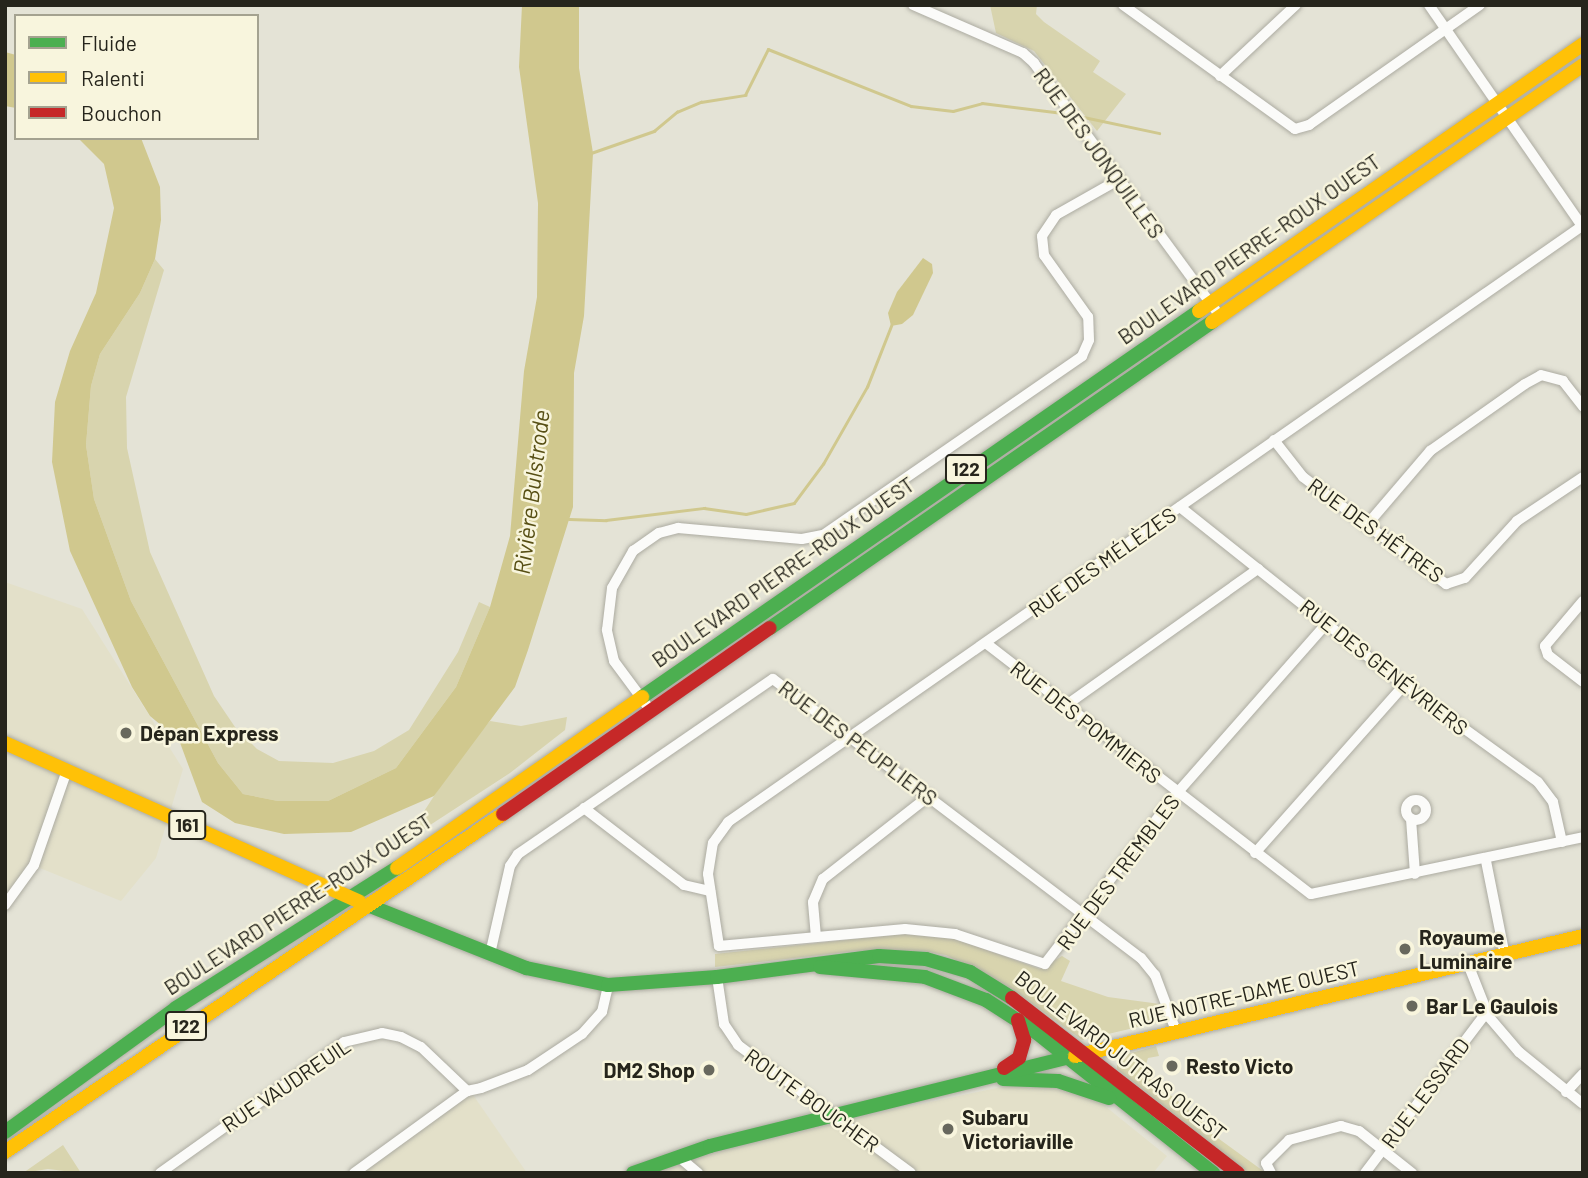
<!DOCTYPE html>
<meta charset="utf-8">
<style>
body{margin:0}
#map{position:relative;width:1588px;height:1178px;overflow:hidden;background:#e4e3d6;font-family:Barlow,sans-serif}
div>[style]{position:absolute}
.built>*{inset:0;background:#e3e0c9}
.green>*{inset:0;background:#d8d4ae}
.water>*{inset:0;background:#d0c88e}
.stream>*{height:2.5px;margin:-1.25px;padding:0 1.25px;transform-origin:1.25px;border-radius:1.25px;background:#d0c88e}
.roads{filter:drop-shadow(0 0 2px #acaba1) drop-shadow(0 0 2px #acaba1)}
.street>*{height:10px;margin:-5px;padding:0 5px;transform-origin:5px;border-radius:5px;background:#fbfbf9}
.street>.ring{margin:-5px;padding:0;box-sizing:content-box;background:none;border:10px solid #fbfbf9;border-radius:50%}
.fast>*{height:14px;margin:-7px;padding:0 7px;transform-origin:7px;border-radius:7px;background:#4caf50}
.slow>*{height:14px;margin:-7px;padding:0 7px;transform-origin:7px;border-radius:7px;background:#ffc107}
.jam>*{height:14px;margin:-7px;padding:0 7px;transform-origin:7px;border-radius:7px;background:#c62828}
.dots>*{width:19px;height:19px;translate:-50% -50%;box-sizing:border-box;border:4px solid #f8f5dd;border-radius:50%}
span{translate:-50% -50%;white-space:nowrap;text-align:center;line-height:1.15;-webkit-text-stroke:5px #f8f5dd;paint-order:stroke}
.shield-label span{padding:2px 5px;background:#f8f5dd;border:2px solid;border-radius:5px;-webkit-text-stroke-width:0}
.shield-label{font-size:19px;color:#26251c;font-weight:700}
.street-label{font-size:21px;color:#26251c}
.poi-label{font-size:21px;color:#26251c;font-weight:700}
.left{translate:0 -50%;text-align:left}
.right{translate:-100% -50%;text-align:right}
.water-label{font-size:23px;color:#574f14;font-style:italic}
.frame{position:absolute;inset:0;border:7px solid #26251c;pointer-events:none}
.legend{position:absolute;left:14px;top:14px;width:245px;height:126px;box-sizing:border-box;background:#f8f5dd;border:2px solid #a4a290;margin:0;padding:9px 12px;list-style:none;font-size:21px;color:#26251c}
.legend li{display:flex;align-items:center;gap:14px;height:35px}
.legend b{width:35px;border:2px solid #a4a290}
</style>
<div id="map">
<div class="built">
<div style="clip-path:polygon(5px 582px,82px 609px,183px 769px,156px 858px,121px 901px,30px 864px,10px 894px,5px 893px)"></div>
<div style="clip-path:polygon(1045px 1084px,1100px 1102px,1167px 1156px,1153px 1173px,653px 1173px,693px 1158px,864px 1116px,1006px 1086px)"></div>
<div style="clip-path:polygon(469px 1089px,527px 1173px,357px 1173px)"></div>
</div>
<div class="green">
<div style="clip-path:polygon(990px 5px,1037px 5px,1036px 14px,1044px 22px,1100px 61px,1093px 72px,1126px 94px,1097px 131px,1034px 51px,996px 33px)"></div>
<div style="clip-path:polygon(155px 259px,164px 270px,126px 397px,127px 448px,150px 552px,214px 696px,235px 727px,257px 749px,279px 761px,333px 763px,374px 751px,409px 730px,458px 652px,479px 602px,490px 607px,456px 687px,396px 768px,328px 801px,278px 801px,243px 794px,218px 763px,131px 601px,94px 499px,86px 445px,91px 386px,100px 354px,140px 293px)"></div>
<div style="clip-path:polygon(567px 717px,565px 730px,510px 773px,404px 842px,464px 750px,490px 721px,521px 726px)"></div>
<div style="clip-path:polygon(902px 934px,956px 939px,1040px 969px,1062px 956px,1070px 961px,1061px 981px,1108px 997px,1160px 1004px,1164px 1021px,1082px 1040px,1012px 989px,946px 955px,922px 951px,855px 951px,715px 967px,715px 954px)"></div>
<div style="clip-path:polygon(1156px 1046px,1159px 1056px,1148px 1058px,1145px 1067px,1152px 1070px,1147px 1076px,1209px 1126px,1204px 1128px,1266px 1173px,1248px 1173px,1117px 1069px,1117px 1057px)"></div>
<div style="clip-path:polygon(63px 1145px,81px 1173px,48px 1169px,23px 1173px)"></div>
</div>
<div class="water">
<div style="clip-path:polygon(522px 5px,579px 5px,579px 68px,593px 153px,584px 316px,574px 373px,573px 507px,528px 650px,515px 687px,434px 796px,351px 832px,284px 834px,235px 823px,202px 802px,179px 740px,150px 716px,132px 687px,70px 551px,52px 462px,55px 402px,70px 351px,96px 293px,114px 208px,104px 164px,78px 138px,141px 138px,160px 187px,161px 220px,155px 259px,140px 293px,100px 354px,91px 386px,86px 445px,94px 499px,131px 601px,218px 763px,243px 794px,278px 801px,328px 801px,396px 768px,456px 687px,490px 607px,510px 536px,524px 371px,537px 297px,538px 203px,519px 67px)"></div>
<div style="clip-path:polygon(5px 52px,16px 55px,16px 108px,5px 106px)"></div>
<div style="clip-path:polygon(923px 258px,932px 264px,933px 273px,913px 315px,902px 324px,891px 326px,888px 313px,897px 292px)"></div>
</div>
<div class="stream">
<div style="left:1079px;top:116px;width:82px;rotate:12deg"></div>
<div style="left:591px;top:153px;width:67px;rotate:-19.2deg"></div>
<div style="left:654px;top:131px;width:30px;rotate:-40deg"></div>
<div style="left:677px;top:112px;width:26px;rotate:-23deg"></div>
<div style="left:701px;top:102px;width:45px;rotate:-9deg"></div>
<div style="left:745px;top:95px;width:51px;rotate:-63.4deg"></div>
<div style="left:768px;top:49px;width:154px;rotate:21.7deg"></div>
<div style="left:911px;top:106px;width:42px;rotate:6.8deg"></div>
<div style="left:953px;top:111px;width:30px;rotate:-15deg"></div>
<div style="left:982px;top:103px;width:81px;rotate:7.1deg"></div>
<div style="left:569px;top:519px;width:37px;rotate:2deg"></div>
<div style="left:606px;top:520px;width:99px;rotate:-7deg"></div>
<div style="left:704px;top:508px;width:42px;rotate:8.1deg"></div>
<div style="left:746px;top:514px;width:49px;rotate:-12.9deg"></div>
<div style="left:794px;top:503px;width:49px;rotate:-53.4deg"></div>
<div style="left:823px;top:464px;width:89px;rotate:-60.3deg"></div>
<div style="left:867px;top:387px;width:66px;rotate:-68.5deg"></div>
</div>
<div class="roads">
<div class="street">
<div style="left:913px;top:5px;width:120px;rotate:23.6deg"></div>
<div style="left:1023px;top:53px;width:15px;rotate:42deg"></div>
<div style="left:1034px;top:63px;width:314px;rotate:53.7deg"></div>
<div style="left:1123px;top:5px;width:212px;rotate:35.8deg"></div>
<div style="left:1295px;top:129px;width:15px;rotate:-16deg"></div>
<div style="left:1309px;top:125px;width:209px;rotate:-35.1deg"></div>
<div style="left:1429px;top:5px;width:270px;rotate:55.3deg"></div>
<div style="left:1220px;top:76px;width:104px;rotate:-43.1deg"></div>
<div style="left:1274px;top:440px;width:47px;rotate:51.9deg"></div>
<div style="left:1303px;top:477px;width:179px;rotate:36.8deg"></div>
<div style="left:1446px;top:584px;width:20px;rotate:-18deg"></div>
<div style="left:1465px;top:578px;width:77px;rotate:-47.6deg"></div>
<div style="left:1517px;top:521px;width:79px;rotate:-33.7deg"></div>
<div style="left:1180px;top:507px;width:286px;rotate:38.5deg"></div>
<div style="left:1404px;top:685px;width:165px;rotate:35.9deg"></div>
<div style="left:1538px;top:782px;width:25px;rotate:53deg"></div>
<div style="left:1553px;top:802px;width:41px;rotate:77.3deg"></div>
<div style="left:1366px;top:526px;width:99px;rotate:-49.5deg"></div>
<div style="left:1430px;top:451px;width:116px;rotate:-35.2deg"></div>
<div style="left:1525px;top:384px;width:18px;rotate:-29deg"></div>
<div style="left:1541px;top:375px;width:23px;rotate:15deg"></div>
<div style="left:1563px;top:381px;width:33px;rotate:52deg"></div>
<div style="left:1583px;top:601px;width:59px;rotate:130.2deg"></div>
<div style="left:1545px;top:646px;width:9px;rotate:72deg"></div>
<div style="left:1548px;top:655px;width:44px;rotate:37.6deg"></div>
<div style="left:1327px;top:623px;width:227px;rotate:131.4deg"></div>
<div style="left:1177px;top:793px;width:216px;rotate:127.7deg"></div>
<div style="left:1045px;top:964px;width:95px;rotate:-161.6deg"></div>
<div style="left:955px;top:934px;width:50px;rotate:-174.3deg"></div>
<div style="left:905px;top:929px;width:187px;rotate:174.8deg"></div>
<div style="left:719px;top:946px;width:73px;rotate:-98.7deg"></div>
<div style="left:708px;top:874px;width:31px;rotate:-81deg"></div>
<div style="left:713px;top:843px;width:26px;rotate:-54deg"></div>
<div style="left:728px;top:822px;width:1041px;rotate:-34.91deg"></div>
<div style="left:987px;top:644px;width:409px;rotate:37.7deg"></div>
<div style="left:1311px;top:894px;width:278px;rotate:-11.8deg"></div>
<div style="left:1065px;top:706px;width:237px;rotate:-35.4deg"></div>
<div style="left:651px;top:711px;width:62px;rotate:-126.5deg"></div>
<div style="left:614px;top:661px;width:32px;rotate:-103deg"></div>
<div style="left:607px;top:630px;width:42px;rotate:-83.2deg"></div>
<div style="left:612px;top:588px;width:43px;rotate:-60.4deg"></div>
<div style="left:633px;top:551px;width:32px;rotate:-35deg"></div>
<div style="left:659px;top:533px;width:20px;rotate:-15deg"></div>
<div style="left:678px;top:528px;width:124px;rotate:5.1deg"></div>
<div style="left:802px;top:539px;width:21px;rotate:-11deg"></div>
<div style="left:823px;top:535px;width:315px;rotate:-34.6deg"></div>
<div style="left:1082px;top:356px;width:17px;rotate:-66deg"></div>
<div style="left:1089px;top:340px;width:23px;rotate:-92deg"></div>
<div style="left:1088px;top:317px;width:76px;rotate:-125.4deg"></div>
<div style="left:1044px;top:255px;width:19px;rotate:-96deg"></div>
<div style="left:1042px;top:236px;width:25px;rotate:-56deg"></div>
<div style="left:1056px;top:215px;width:71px;rotate:-29.4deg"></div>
<div class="ring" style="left:1406px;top:800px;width:10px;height:10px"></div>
<div style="left:584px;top:808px;width:126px;rotate:37.6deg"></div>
<div style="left:684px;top:885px;width:27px;rotate:13deg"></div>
<div style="left:1411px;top:819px;width:55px;rotate:85.8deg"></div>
<div style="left:1255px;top:853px;width:225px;rotate:-48.4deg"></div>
<div style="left:1486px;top:861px;width:97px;rotate:78.7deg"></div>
<div style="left:5px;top:905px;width:49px;rotate:-54.1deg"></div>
<div style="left:34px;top:865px;width:101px;rotate:-70.8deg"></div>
<div style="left:816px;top:937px;width:35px;rotate:-95deg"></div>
<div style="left:813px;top:902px;width:25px;rotate:-67deg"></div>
<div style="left:823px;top:879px;width:135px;rotate:-38.1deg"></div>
<div style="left:490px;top:954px;width:90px;rotate:-77.2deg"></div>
<div style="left:510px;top:866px;width:14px;rotate:-56deg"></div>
<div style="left:518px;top:854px;width:309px;rotate:-34.5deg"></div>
<div style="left:773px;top:679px;width:462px;rotate:37.2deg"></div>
<div style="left:1141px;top:958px;width:22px;rotate:51deg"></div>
<div style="left:1155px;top:975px;width:60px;rotate:69.4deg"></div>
<div style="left:1468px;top:964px;width:57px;rotate:68.4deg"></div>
<div style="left:1489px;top:1017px;width:46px;rotate:49.4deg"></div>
<div style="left:1519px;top:1052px;width:82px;rotate:39.1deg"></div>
<div style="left:717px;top:977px;width:48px;rotate:81.5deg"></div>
<div style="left:724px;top:1024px;width:25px;rotate:56deg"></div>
<div style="left:738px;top:1045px;width:215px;rotate:36.5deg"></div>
<div style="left:1566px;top:1092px;width:25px;rotate:-47deg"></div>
<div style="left:679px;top:1157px;width:25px;rotate:40deg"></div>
<div style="left:160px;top:1173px;width:226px;rotate:-35.4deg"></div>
<div style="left:344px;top:1042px;width:39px;rotate:-13deg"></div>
<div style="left:382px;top:1033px;width:19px;rotate:12deg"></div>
<div style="left:401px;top:1037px;width:22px;rotate:27deg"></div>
<div style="left:421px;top:1047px;width:64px;rotate:43.7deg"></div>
<div style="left:467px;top:1091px;width:14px;rotate:-12deg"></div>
<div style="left:481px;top:1088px;width:50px;rotate:-21deg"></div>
<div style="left:528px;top:1070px;width:65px;rotate:-33.7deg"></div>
<div style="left:582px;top:1034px;width:30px;rotate:-48deg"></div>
<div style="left:602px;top:1012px;width:28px;rotate:-77deg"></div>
<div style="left:354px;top:1173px;width:140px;rotate:-36deg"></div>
<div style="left:1271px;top:1173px;width:11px;rotate:-117deg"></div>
<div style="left:1266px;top:1163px;width:33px;rotate:-45deg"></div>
<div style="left:1289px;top:1140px;width:54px;rotate:-15.1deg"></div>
<div style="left:1341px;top:1126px;width:19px;rotate:16deg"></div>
<div style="left:1359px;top:1131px;width:68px;rotate:38.4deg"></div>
<div style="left:1365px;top:1173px;width:201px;rotate:-52.9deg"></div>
</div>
<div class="fast">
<div style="left:770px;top:628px;width:538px;rotate:-34.7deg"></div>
<div style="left:642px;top:697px;width:678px;rotate:-34.72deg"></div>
<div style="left:370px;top:906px;width:168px;rotate:21.7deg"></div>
<div style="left:526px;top:968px;width:84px;rotate:11.7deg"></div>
<div style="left:608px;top:985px;width:109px;rotate:-4.2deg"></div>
<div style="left:717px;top:977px;width:163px;rotate:-7.4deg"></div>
<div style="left:879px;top:956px;width:47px;rotate:3.7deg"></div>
<div style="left:926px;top:959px;width:46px;rotate:16.5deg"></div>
<div style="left:970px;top:972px;width:49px;rotate:31.8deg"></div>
<div style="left:820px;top:967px;width:105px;rotate:5.4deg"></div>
<div style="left:925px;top:977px;width:65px;rotate:20.7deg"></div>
<div style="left:986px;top:1000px;width:61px;rotate:32.9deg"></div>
<div style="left:1037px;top:1033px;width:225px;rotate:38.5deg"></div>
<div style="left:1003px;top:1079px;width:55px;rotate:2.1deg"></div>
<div style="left:1058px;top:1081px;width:54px;rotate:18.4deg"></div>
<div style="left:5px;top:1132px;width:211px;rotate:-35.9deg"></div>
<div style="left:176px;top:1008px;width:262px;rotate:-32.4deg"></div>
<div style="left:633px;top:1173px;width:82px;rotate:-19.3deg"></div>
<div style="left:710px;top:1146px;width:376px;rotate:-13.9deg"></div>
</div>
<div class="slow">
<div style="left:1199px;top:311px;width:468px;rotate:-34.8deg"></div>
<div style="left:1212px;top:322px;width:451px;rotate:-34.7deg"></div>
<div style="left:5px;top:743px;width:388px;rotate:24.1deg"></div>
<div style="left:397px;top:868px;width:299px;rotate:-34.9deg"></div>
<div style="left:1075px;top:1056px;width:522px;rotate:-13.29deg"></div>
<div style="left:5px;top:1152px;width:602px;rotate:-34.17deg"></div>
</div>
<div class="jam">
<div style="left:503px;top:814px;width:325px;rotate:-34.9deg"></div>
<div style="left:1012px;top:998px;width:286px;rotate:37.8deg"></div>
<div style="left:1004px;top:1068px;width:18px;rotate:-34deg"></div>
<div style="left:1019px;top:1058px;width:19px;rotate:-74deg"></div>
<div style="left:1024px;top:1040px;width:21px;rotate:-107deg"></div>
</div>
</div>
<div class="dots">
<div style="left:126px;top:733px;background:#68685d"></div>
<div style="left:1405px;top:949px;background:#68685d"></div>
<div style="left:1412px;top:1006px;background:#68685d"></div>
<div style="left:1172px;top:1066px;background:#68685d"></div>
<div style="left:709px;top:1070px;background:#68685d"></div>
<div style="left:948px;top:1129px;background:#68685d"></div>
</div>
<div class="shield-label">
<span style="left:966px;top:469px">122</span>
<span style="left:187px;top:825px">161</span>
<span style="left:186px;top:1026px">122</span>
</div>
<div class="street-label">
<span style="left:1099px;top:153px;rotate:54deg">RUE DES JONQUILLES</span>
<span style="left:1249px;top:249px;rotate:-35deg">BOULEVARD PIERRE-ROUX OUEST</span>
<span style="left:1376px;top:530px;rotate:36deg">RUE DES HÊTRES</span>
<span style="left:1102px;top:562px;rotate:-35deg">RUE DES MÉLÈZES</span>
<span style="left:783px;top:572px;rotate:-35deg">BOULEVARD PIERRE-ROUX OUEST</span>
<span style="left:1384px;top:667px;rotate:38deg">RUE DES GENÉVRIERS</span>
<span style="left:1086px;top:722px;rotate:38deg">RUE DES POMMIERS</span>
<span style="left:858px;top:743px;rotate:37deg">RUE DES PEUPLIERS</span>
<span style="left:1118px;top:872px;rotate:-53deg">RUE DES TREMBLES</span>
<span style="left:298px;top:904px;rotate:-33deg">BOULEVARD PIERRE-ROUX OUEST</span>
<span style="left:1244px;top:994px;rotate:-13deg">RUE NOTRE-DAME OUEST</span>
<span style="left:1121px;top:1055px;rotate:38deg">BOULEVARD JUTRAS OUEST</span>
<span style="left:286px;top:1085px;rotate:-34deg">RUE VAUDREUIL</span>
<span style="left:1425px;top:1093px;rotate:-53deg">RUE LESSARD</span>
<span style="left:812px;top:1100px;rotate:36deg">ROUTE BOUCHER</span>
</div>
<div class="poi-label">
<span class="left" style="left:140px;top:733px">Dépan Express</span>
<span class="left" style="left:1419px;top:949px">Royaume<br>Luminaire</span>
<span class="left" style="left:1426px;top:1006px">Bar Le Gaulois</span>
<span class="left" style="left:1186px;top:1066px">Resto Victo</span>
<span class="right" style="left:695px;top:1070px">DM2 Shop</span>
<span class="left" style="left:962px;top:1129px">Subaru<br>Victoriaville</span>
</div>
<div class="water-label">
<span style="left:531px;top:492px;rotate:-83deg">Rivière Bulstrode</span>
</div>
<div class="frame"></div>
<ul class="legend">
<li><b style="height:9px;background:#4caf50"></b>Fluide</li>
<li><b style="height:9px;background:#ffc107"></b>Ralenti</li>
<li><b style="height:9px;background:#c62828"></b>Bouchon</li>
</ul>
</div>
